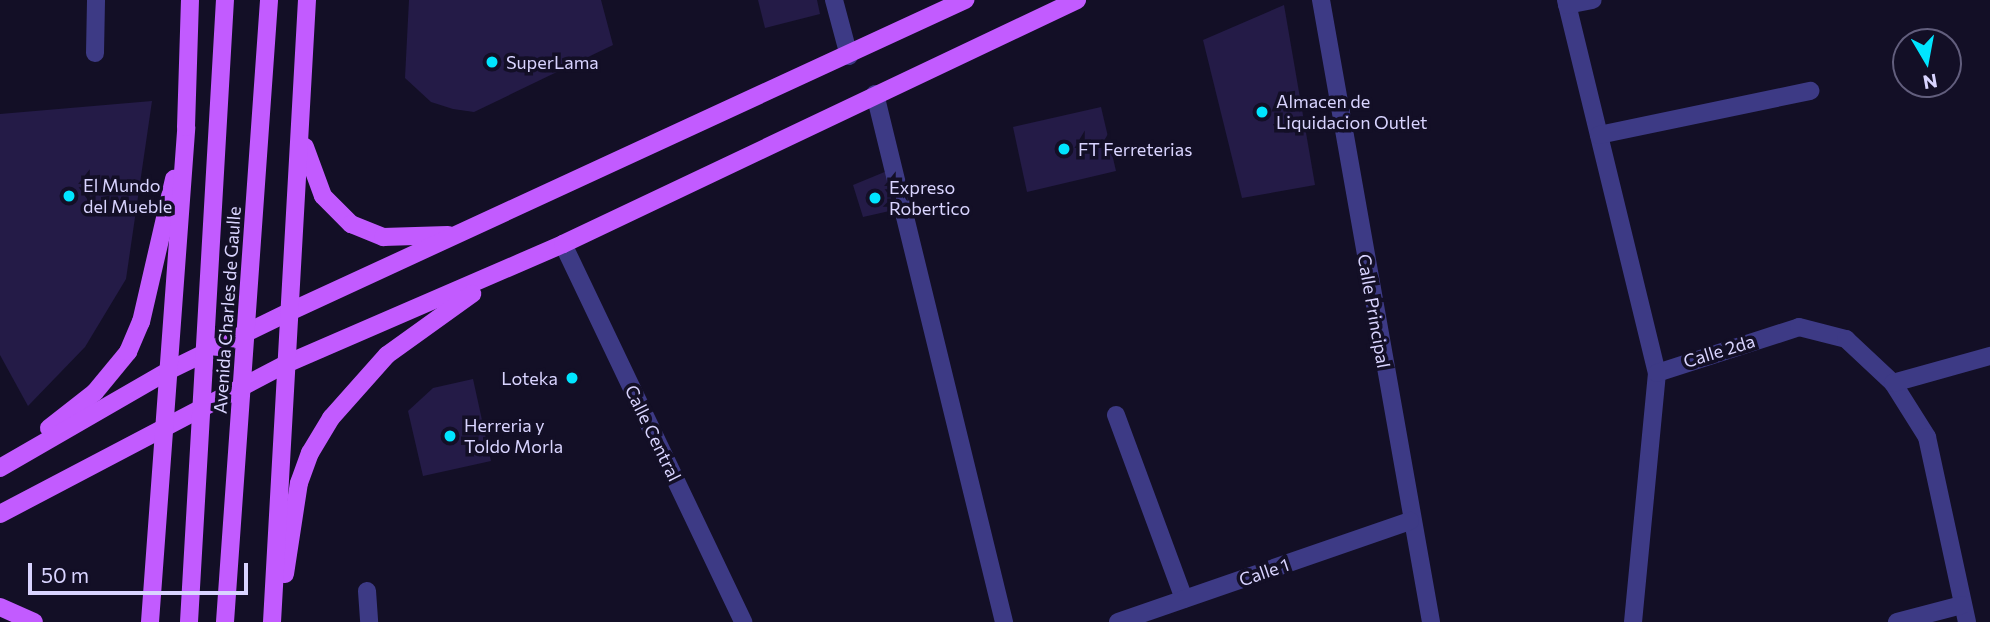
<!DOCTYPE html>
<style>
body{margin:0}
#map{position:relative;width:1990px;height:622px;overflow:hidden;background:#130f26;font-family:Commissioner,sans-serif}
div>[style]{position:absolute}
.building>*{inset:0;background:#241b47}
.minor>*{height:18px;margin:-9px;padding:0 9px;transform-origin:9px;border-radius:9px;background:#3d3a85}
.major>*{height:18px;margin:-9px;padding:0 9px;transform-origin:9px;border-radius:9px;background:#c25bff}
.major-bridge>*{height:18px;margin:-9px;padding:0 9px;transform-origin:9px;border-radius:9px;background:#c25bff}
.dots>*{width:19px;height:19px;translate:-50% -50%;box-sizing:border-box;border:4px solid #130f26;border-radius:50%}
span{translate:-50% -50%;white-space:nowrap;text-align:center;line-height:1.15;-webkit-text-stroke:7px #130f26;paint-order:stroke}
.poi-label{font-size:18px;color:#d9d4ff}
.left{translate:0 -50%;text-align:left}
.right{translate:-100% -50%;text-align:right}
.street-label{font-size:18px;color:#d9d4ff}
.north{position:absolute;left:1892px;top:28px;width:70px;height:70px;box-sizing:border-box;background:#130f26;border:2px solid #625e7d;border-radius:50%;rotate:170deg;font-size:19px;font-weight:700;line-height:28px;text-align:center;color:#d9d4ff}
.north::after{content:'';display:block;margin:auto;width:24px;height:32px;background:#00e5ff;clip-path:polygon(50% 0,100% 100%,50% 72%,0 100%)}
.scale{position:absolute;left:28px;top:563px;width:220px;height:32px;box-sizing:border-box;border:4px solid #d9d4ff;border-top:0;padding-left:9px;font-size:21px;line-height:24px;white-space:nowrap;color:#d9d4ff;-webkit-text-stroke:5px #130f26;paint-order:stroke}
</style>
<div id="map">
<div class="building">
<div style="clip-path:polygon(409px 0,601px 0,613px 45px,474px 112px,453px 109px,431px 102px,405px 78px)"></div>
<div style="clip-path:polygon(758px 0,817px 0,820px 14px,765px 28px)"></div>
<div style="clip-path:polygon(1284px 5px,1315px 185px,1242px 198px,1203px 40px)"></div>
<div style="clip-path:polygon(152px 101px,126px 279px,85px 347px,28px 406px,0 355px,0 114px)"></div>
<div style="clip-path:polygon(1101px 107px,1116px 171px,1027px 192px,1013px 127px)"></div>
<div style="clip-path:polygon(887px 171px,894px 210px,863px 217px,853px 185px)"></div>
<div style="clip-path:polygon(473px 379px,491px 461px,423px 476px,408px 411px,433px 388px)"></div>
</div>
<div class="minor">
<div style="left:834px;top:0;width:58px;rotate:75deg"></div>
<div style="left:1321px;top:0;width:632px;rotate:79.97deg"></div>
<div style="left:1566px;top:0;width:384px;rotate:76.3deg"></div>
<div style="left:1657px;top:373px;width:250px;rotate:95.5deg"></div>
<div style="left:1567px;top:5px;width:26px;rotate:-11deg"></div>
<div style="left:95px;top:53px;width:53px;rotate:-88.9deg"></div>
<div style="left:875px;top:94px;width:544px;rotate:76.27deg"></div>
<div style="left:1599px;top:135px;width:216px;rotate:-11.8deg"></div>
<div style="left:563px;top:244px;width:419px;rotate:64.5deg"></div>
<div style="left:1657px;top:373px;width:149px;rotate:-17.9deg"></div>
<div style="left:1799px;top:327px;width:49px;rotate:14.3deg"></div>
<div style="left:1846px;top:339px;width:64px;rotate:43.1deg"></div>
<div style="left:1893px;top:383px;width:64px;rotate:57.8deg"></div>
<div style="left:1927px;top:437px;width:189px;rotate:77.8deg"></div>
<div style="left:1893px;top:383px;width:101px;rotate:-15.6deg"></div>
<div style="left:1116px;top:415px;width:196px;rotate:69.7deg"></div>
<div style="left:367px;top:591px;width:31px;rotate:86deg"></div>
<div style="left:1118px;top:622px;width:309px;rotate:-19.1deg"></div>
<div style="left:1897px;top:622px;width:67px;rotate:-14.7deg"></div>
</div>
<div class="major">
<div style="left:305px;top:147px;width:52px;rotate:69.8deg"></div>
<div style="left:323px;top:196px;width:40px;rotate:45deg"></div>
<div style="left:351px;top:224px;width:35px;rotate:22deg"></div>
<div style="left:383px;top:237px;width:65px;rotate:-1.8deg"></div>
<div style="left:49px;top:428px;width:58px;rotate:-38deg"></div>
<div style="left:95px;top:392px;width:52px;rotate:-50.5deg"></div>
<div style="left:128px;top:352px;width:33px;rotate:-67deg"></div>
<div style="left:141px;top:322px;width:147px;rotate:-77deg"></div>
<div style="left:0;top:468px;width:196px;rotate:-30deg"></div>
<div style="left:170px;top:370px;width:132px;rotate:-26deg"></div>
<div style="left:289px;top:312px;width:745px;rotate:-24.78deg"></div>
<div style="left:0;top:514px;width:323px;rotate:-27.7deg"></div>
<div style="left:286px;top:364px;width:302px;rotate:-23.4deg"></div>
<div style="left:563px;top:244px;width:569px;rotate:-25.39deg"></div>
<div style="left:285px;top:574px;width:92px;rotate:-81.3deg"></div>
<div style="left:299px;top:483px;width:32px;rotate:-70deg"></div>
<div style="left:310px;top:453px;width:41px;rotate:-59deg"></div>
<div style="left:331px;top:418px;width:84px;rotate:-48.4deg"></div>
<div style="left:387px;top:355px;width:105px;rotate:-35.7deg"></div>
<div style="left:0;top:607px;width:37px;rotate:24deg"></div>
<div style="left:150px;top:622px;width:496px;rotate:-85.8deg"></div>
<div style="left:186px;top:127px;width:127px;rotate:-88.2deg"></div>
<div style="left:272px;top:622px;width:623px;rotate:-86.78deg"></div>
</div>
<div class="major-bridge">
<div style="left:189px;top:622px;width:623px;rotate:-86.69deg"></div>
<div style="left:225px;top:622px;width:624px;rotate:-85.95deg"></div>
</div>
<div class="dots">
<div style="left:492px;top:62px;background:#00e5ff"></div>
<div style="left:1262px;top:112px;background:#00e5ff"></div>
<div style="left:1064px;top:149px;background:#00e5ff"></div>
<div style="left:69px;top:196px;background:#00e5ff"></div>
<div style="left:875px;top:198px;background:#00e5ff"></div>
<div style="left:572px;top:378px;background:#00e5ff"></div>
<div style="left:450px;top:436px;background:#00e5ff"></div>
</div>
<div class="poi-label">
<span class="left" style="left:506px;top:62px">SuperLama</span>
<span class="left" style="left:1276px;top:112px">Almacen de<br>Liquidacion Outlet</span>
<span class="left" style="left:1078px;top:149px">FT Ferreterias</span>
<span class="left" style="left:83px;top:196px">El Mundo<br>del Mueble</span>
<span class="left" style="left:889px;top:198px">Expreso<br>Robertico</span>
<span class="right" style="left:558px;top:378px">Loteka</span>
<span class="left" style="left:464px;top:436px">Herreria y<br>Toldo Morla</span>
</div>
<div class="street-label">
<span style="left:227px;top:310px;rotate:-86deg">Avenida Charles de Gaulle</span>
<span style="left:1374px;top:311px;rotate:80deg">Calle Principal</span>
<span style="left:1719px;top:351px;rotate:-17deg">Calle 2da</span>
<span style="left:653px;top:433px;rotate:64deg">Calle Central</span>
<span style="left:1264px;top:572px;rotate:-19deg">Calle 1</span>
</div>
<div class="north">N</div>
<div class="scale">50 m</div>
</div>
